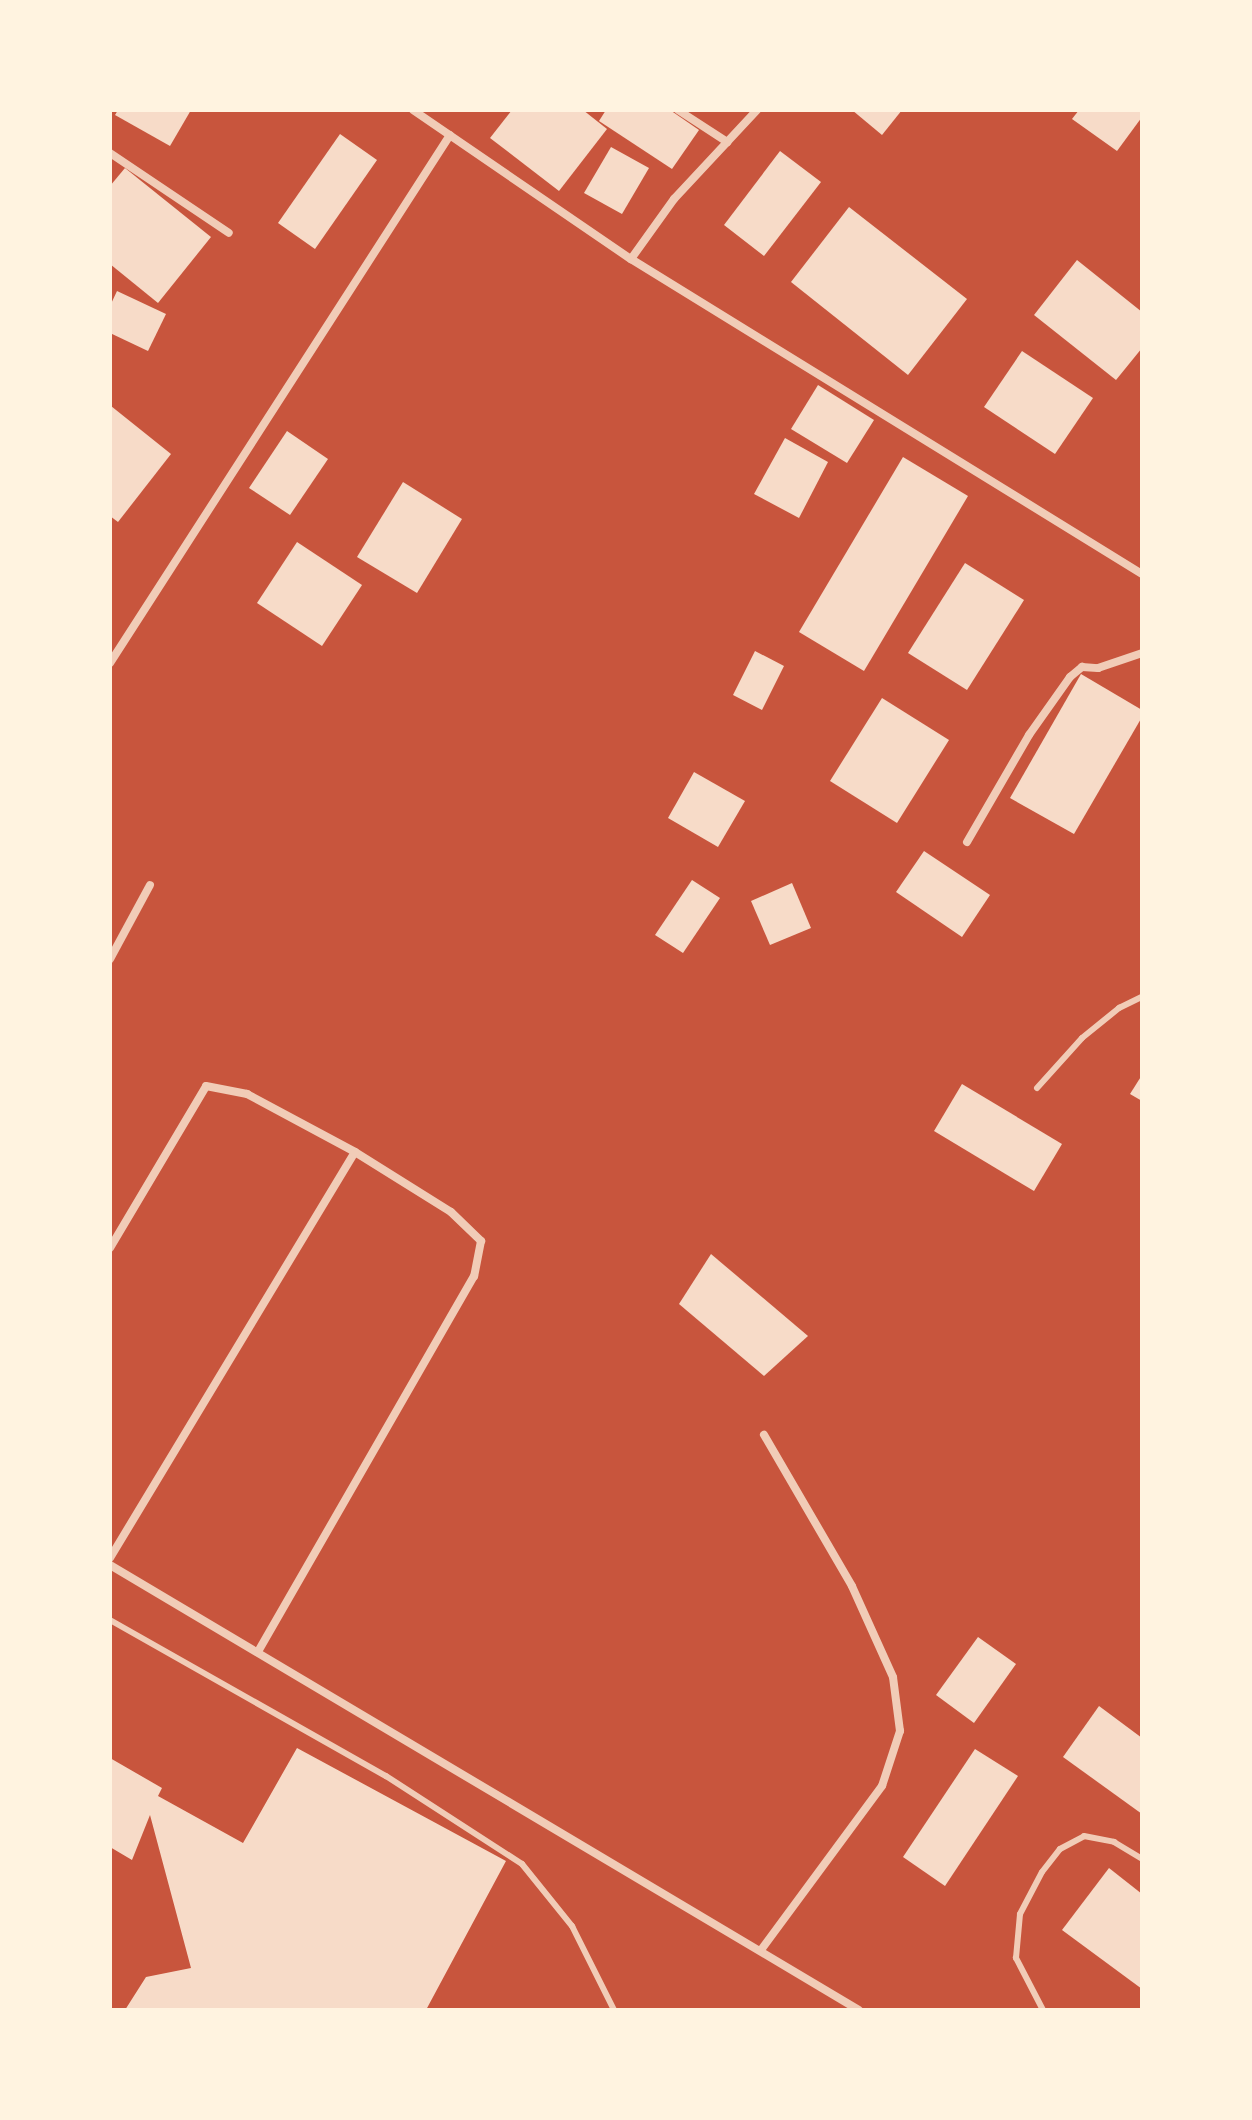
<!DOCTYPE html>
<style>
body{margin:0}
#map{position:relative;width:1252px;height:2120px;overflow:hidden;background:#c8553d;font-family:"Public Sans",sans-serif}
div>[style]{position:absolute}
.building>*{inset:0;background:#f7dbc8}
.service>*{height:6px;margin:-3px;padding:0 3px;transform-origin:3px;border-radius:3px;background:#f1ccb7}
.minor>*{height:8px;margin:-4px;padding:0 4px;transform-origin:4px;border-radius:4px;background:#f1ccb7}
span{translate:-50% -50%;white-space:nowrap;text-align:center;line-height:1.15;-webkit-text-stroke:8px #fff3e0;paint-order:stroke}
.frame{position:absolute;inset:0;border:112px solid #fff3e0;pointer-events:none}
</style>
<div id="map">
<div class="building">
<div style="clip-path:polygon(118px 110px,191px 110px,170px 146px,115px 115px)"></div>
<div style="clip-path:polygon(512px 110px,583px 110px,607px 129px,559px 191px,490px 138px)"></div>
<div style="clip-path:polygon(606px 110px,670px 110px,699px 130px,672px 169px,599px 121px)"></div>
<div style="clip-path:polygon(852px 110px,902px 110px,882px 135px)"></div>
<div style="clip-path:polygon(1079px 110px,1142px 110px,1142px 117px,1117px 151px,1072px 119px)"></div>
<div style="clip-path:polygon(340px 134px,377px 160px,315px 249px,278px 223px)"></div>
<div style="clip-path:polygon(611px 147px,649px 168px,622px 214px,584px 193px)"></div>
<div style="clip-path:polygon(780px 151px,821px 182px,764px 256px,724px 225px)"></div>
<div style="clip-path:polygon(125px 168px,211px 237px,158px 303px,110px 264px,110px 186px)"></div>
<div style="clip-path:polygon(849px 207px,967px 299px,908px 375px,791px 282px)"></div>
<div style="clip-path:polygon(1077px 260px,1142px 312px,1142px 348px,1116px 380px,1034px 315px)"></div>
<div style="clip-path:polygon(117px 291px,166px 314px,148px 351px,110px 333px,110px 306px)"></div>
<div style="clip-path:polygon(1022px 351px,1093px 398px,1055px 454px,984px 407px)"></div>
<div style="clip-path:polygon(818px 385px,874px 420px,847px 463px,791px 429px)"></div>
<div style="clip-path:polygon(111px 406px,171px 454px,118px 522px,110px 516px)"></div>
<div style="clip-path:polygon(287px 431px,328px 459px,290px 515px,249px 488px)"></div>
<div style="clip-path:polygon(785px 438px,828px 462px,799px 518px,754px 494px)"></div>
<div style="clip-path:polygon(903px 457px,968px 496px,864px 671px,799px 632px)"></div>
<div style="clip-path:polygon(403px 482px,462px 519px,417px 593px,357px 557px)"></div>
<div style="clip-path:polygon(297px 542px,362px 585px,322px 646px,257px 603px)"></div>
<div style="clip-path:polygon(965px 563px,1024px 600px,967px 690px,908px 653px)"></div>
<div style="clip-path:polygon(755px 651px,784px 666px,762px 710px,733px 695px)"></div>
<div style="clip-path:polygon(1081px 674px,1142px 710px,1142px 717px,1074px 834px,1010px 798px)"></div>
<div style="clip-path:polygon(882px 698px,949px 740px,897px 823px,830px 781px)"></div>
<div style="clip-path:polygon(694px 772px,745px 801px,718px 847px,668px 818px)"></div>
<div style="clip-path:polygon(924px 851px,990px 895px,962px 937px,896px 892px)"></div>
<div style="clip-path:polygon(692px 880px,720px 898px,683px 953px,655px 935px)"></div>
<div style="clip-path:polygon(792px 883px,811px 928px,770px 945px,751px 901px)"></div>
<div style="clip-path:polygon(1142px 1075px,1142px 1101px,1130px 1094px)"></div>
<div style="clip-path:polygon(962px 1084px,1062px 1144px,1034px 1191px,934px 1131px)"></div>
<div style="clip-path:polygon(711px 1254px,808px 1336px,764px 1376px,679px 1304px)"></div>
<div style="clip-path:polygon(978px 1637px,1016px 1664px,974px 1723px,936px 1695px)"></div>
<div style="clip-path:polygon(1099px 1706px,1142px 1738px,1142px 1814px,1063px 1757px)"></div>
<div style="clip-path:polygon(297px 1748px,506px 1861px,426px 2010px,125px 2010px,146px 1977px,191px 1968px,150px 1815px,132px 1860px,110px 1847px,110px 1758px,162px 1788px,158px 1796px,243px 1843px)"></div>
<div style="clip-path:polygon(975px 1749px,1018px 1776px,945px 1886px,903px 1857px)"></div>
<div style="clip-path:polygon(1109px 1868px,1142px 1894px,1142px 1989px,1062px 1930px)"></div>
</div>
<div class="service">
<div style="left:1037px;top:1088px;width:67px;rotate:-48deg"></div>
<div style="left:1082px;top:1038px;width:48px;rotate:-39deg"></div>
<div style="left:1119px;top:1008px;width:25px;rotate:-26deg"></div>
<div style="left:110px;top:1620px;width:317px;rotate:29.5deg"></div>
<div style="left:386px;top:1776px;width:162px;rotate:32.9deg"></div>
<div style="left:522px;top:1864px;width:80px;rotate:51.1deg"></div>
<div style="left:572px;top:1926px;width:94px;rotate:63.4deg"></div>
<div style="left:1043px;top:2010px;width:59px;rotate:-117.4deg"></div>
<div style="left:1016px;top:1958px;width:44px;rotate:-84.8deg"></div>
<div style="left:1020px;top:1914px;width:47px;rotate:-62.4deg"></div>
<div style="left:1042px;top:1872px;width:29px;rotate:-52deg"></div>
<div style="left:1060px;top:1849px;width:27px;rotate:-28deg"></div>
<div style="left:1084px;top:1836px;width:31px;rotate:11deg"></div>
<div style="left:1114px;top:1842px;width:33px;rotate:31deg"></div>
</div>
<div class="minor">
<div style="left:413px;top:110px;width:264px;rotate:34.4deg"></div>
<div style="left:631px;top:259px;width:600px;rotate:31.65deg"></div>
<div style="left:678px;top:110px;width:59px;rotate:33.1deg"></div>
<div style="left:110px;top:153px;width:143px;rotate:33.9deg"></div>
<div style="left:631px;top:259px;width:74px;rotate:-54.4deg"></div>
<div style="left:674px;top:199px;width:122px;rotate:-47deg"></div>
<div style="left:110px;top:663px;width:628px;rotate:-57.22deg"></div>
<div style="left:967px;top:842px;width:124px;rotate:-59.9deg"></div>
<div style="left:1029px;top:735px;width:71px;rotate:-54.7deg"></div>
<div style="left:1070px;top:677px;width:16px;rotate:-40deg"></div>
<div style="left:1082px;top:667px;width:16px;rotate:4deg"></div>
<div style="left:1098px;top:668px;width:46px;rotate:-18.8deg"></div>
<div style="left:110px;top:959px;width:84px;rotate:-61.6deg"></div>
<div style="left:110px;top:1248px;width:188px;rotate:-59.3deg"></div>
<div style="left:206px;top:1086px;width:42px;rotate:11deg"></div>
<div style="left:247px;top:1094px;width:123px;rotate:28.2deg"></div>
<div style="left:355px;top:1152px;width:113px;rotate:32deg"></div>
<div style="left:451px;top:1212px;width:42px;rotate:44deg"></div>
<div style="left:481px;top:1241px;width:36px;rotate:101deg"></div>
<div style="left:474px;top:1276px;width:434px;rotate:119.9deg"></div>
<div style="left:110px;top:1558px;width:474px;rotate:-58.9deg"></div>
<div style="left:110px;top:1565px;width:871px;rotate:30.72deg"></div>
<div style="left:761px;top:1950px;width:204px;rotate:-53.6deg"></div>
<div style="left:882px;top:1786px;width:58px;rotate:-71.9deg"></div>
<div style="left:900px;top:1731px;width:54px;rotate:-97.4deg"></div>
<div style="left:893px;top:1677px;width:100px;rotate:-114.3deg"></div>
<div style="left:852px;top:1586px;width:175px;rotate:-120.2deg"></div>
</div>
<div class="frame"></div>
</div>
